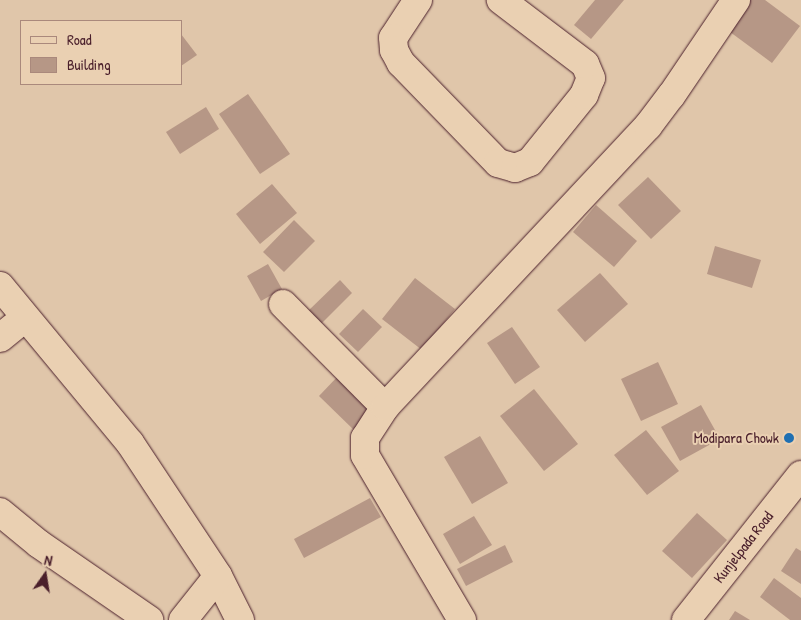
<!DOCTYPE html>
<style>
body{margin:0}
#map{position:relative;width:801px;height:620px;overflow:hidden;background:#e0c6aa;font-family:"Patrick Hand",sans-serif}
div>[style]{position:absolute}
.building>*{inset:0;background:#b69786}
.roads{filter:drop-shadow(0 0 1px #4a1f2b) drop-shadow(0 0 1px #4a1f2b)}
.minor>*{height:28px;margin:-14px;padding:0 14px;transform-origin:14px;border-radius:14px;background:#ead0b2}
.dots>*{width:14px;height:14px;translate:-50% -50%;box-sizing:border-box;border:2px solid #ead0b2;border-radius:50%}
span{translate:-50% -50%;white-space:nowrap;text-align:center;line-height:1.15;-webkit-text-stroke:4px #ead0b2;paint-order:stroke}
.poi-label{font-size:15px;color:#4a1f2b}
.right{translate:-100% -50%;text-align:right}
.street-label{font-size:15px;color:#4a1f2b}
.legend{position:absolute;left:20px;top:20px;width:162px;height:65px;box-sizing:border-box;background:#ead0b2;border:1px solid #aa897c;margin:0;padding:6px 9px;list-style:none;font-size:15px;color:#4a1f2b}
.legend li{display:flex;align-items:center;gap:10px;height:25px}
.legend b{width:25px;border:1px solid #aa897c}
.north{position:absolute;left:20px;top:550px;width:50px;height:50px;-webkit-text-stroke:4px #ead0b2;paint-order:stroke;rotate:13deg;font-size:14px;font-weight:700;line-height:20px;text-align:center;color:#4a1f2b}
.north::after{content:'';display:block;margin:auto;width:18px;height:22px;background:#4a1f2b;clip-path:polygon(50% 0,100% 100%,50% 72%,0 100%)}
</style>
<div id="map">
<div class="building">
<div style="clip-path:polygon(595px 0,624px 0,591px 39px,574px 25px)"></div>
<div style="clip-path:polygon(748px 0,765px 0,800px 26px,772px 63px,726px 29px)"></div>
<div style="clip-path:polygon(181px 34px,197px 55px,181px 66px)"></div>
<div style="clip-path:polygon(248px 94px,290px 154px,260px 174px,219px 114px)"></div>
<div style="clip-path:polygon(206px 107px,219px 129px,180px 154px,166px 132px)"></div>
<div style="clip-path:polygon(648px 177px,681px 211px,651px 239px,618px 205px)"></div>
<div style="clip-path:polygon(272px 184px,297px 213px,260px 244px,236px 214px)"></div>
<div style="clip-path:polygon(596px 205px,637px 241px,614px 267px,573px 232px)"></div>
<div style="clip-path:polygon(294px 220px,315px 241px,284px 272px,263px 252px)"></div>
<div style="clip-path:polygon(715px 246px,761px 260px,752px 288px,707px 274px)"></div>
<div style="clip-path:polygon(268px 264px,282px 289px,261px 301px,247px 276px)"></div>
<div style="clip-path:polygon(600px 273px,628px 304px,585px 342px,557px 310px)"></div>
<div style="clip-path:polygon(415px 278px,455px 309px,422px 350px,382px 319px)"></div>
<div style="clip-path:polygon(340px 280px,352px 293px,319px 326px,306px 313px)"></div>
<div style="clip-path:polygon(363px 309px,382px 327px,358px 352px,339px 334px)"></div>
<div style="clip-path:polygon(512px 327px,540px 367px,515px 384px,487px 343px)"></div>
<div style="clip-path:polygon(658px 362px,678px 404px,641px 421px,621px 379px)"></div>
<div style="clip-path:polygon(339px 375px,378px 408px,358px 434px,319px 396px)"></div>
<div style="clip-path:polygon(534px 389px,578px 444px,544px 471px,500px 416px)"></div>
<div style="clip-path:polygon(701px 405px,720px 439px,680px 461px,661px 427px)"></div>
<div style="clip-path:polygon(646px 430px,679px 471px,647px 495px,614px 455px)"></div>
<div style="clip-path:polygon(480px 436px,508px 483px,472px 504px,444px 457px)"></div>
<div style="clip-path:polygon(370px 498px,381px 517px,304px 558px,294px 539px)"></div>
<div style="clip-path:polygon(697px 513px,727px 540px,692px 578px,662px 551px)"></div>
<div style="clip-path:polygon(474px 516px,492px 545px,460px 564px,443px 534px)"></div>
<div style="clip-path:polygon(505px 545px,513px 562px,466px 586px,457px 569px)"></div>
<div style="clip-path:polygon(796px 548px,801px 551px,801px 584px,781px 571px)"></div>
<div style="clip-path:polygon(774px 578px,801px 598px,801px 620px,790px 620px,760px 597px)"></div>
<div style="clip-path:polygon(735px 611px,750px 620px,729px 620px)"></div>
</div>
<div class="roads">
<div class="minor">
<div style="left:418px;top:0;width:45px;rotate:123.3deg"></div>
<div style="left:393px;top:38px;width:12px;rotate:85deg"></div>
<div style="left:394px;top:50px;width:15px;rotate:62deg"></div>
<div style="left:401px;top:63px;width:139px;rotate:45.9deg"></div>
<div style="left:498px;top:163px;width:18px;rotate:16deg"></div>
<div style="left:515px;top:168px;width:16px;rotate:-22deg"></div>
<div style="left:530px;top:162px;width:86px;rotate:-51.1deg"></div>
<div style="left:584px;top:95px;width:18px;rotate:-68deg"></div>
<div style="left:591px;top:78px;width:15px;rotate:-113deg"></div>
<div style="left:585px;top:64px;width:106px;rotate:-142.7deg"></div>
<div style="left:0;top:286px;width:204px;rotate:50.4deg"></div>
<div style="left:130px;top:443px;width:159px;rotate:56.5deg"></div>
<div style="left:218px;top:576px;width:49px;rotate:63.4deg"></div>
<div style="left:283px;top:304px;width:145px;rotate:45.3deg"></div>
<div style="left:0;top:338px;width:32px;rotate:-39deg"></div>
<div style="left:0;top:512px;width:50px;rotate:39.4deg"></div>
<div style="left:39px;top:544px;width:134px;rotate:34.6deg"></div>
<div style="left:183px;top:620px;width:56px;rotate:-51.5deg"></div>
<div style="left:462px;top:620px;width:191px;rotate:-120.5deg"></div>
<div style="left:365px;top:455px;width:17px;rotate:-90deg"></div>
<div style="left:365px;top:438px;width:37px;rotate:-57deg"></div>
<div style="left:385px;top:407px;width:385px;rotate:-46.9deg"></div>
<div style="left:648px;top:126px;width:38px;rotate:-53deg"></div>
<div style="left:671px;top:96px;width:116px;rotate:-55.9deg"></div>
<div style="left:686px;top:620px;width:185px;rotate:-51.6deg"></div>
</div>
</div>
<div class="dots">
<div style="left:789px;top:438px;background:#1f6fb2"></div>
</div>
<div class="poi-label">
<span class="right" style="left:779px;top:438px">Modipara Chowk</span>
</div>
<div class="street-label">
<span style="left:743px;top:547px;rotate:-52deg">Kunjelpada Road</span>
</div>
<ul class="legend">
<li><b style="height:6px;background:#ead0b2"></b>Road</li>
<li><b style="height:14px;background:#b69786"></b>Building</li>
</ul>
<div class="north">N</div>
</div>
